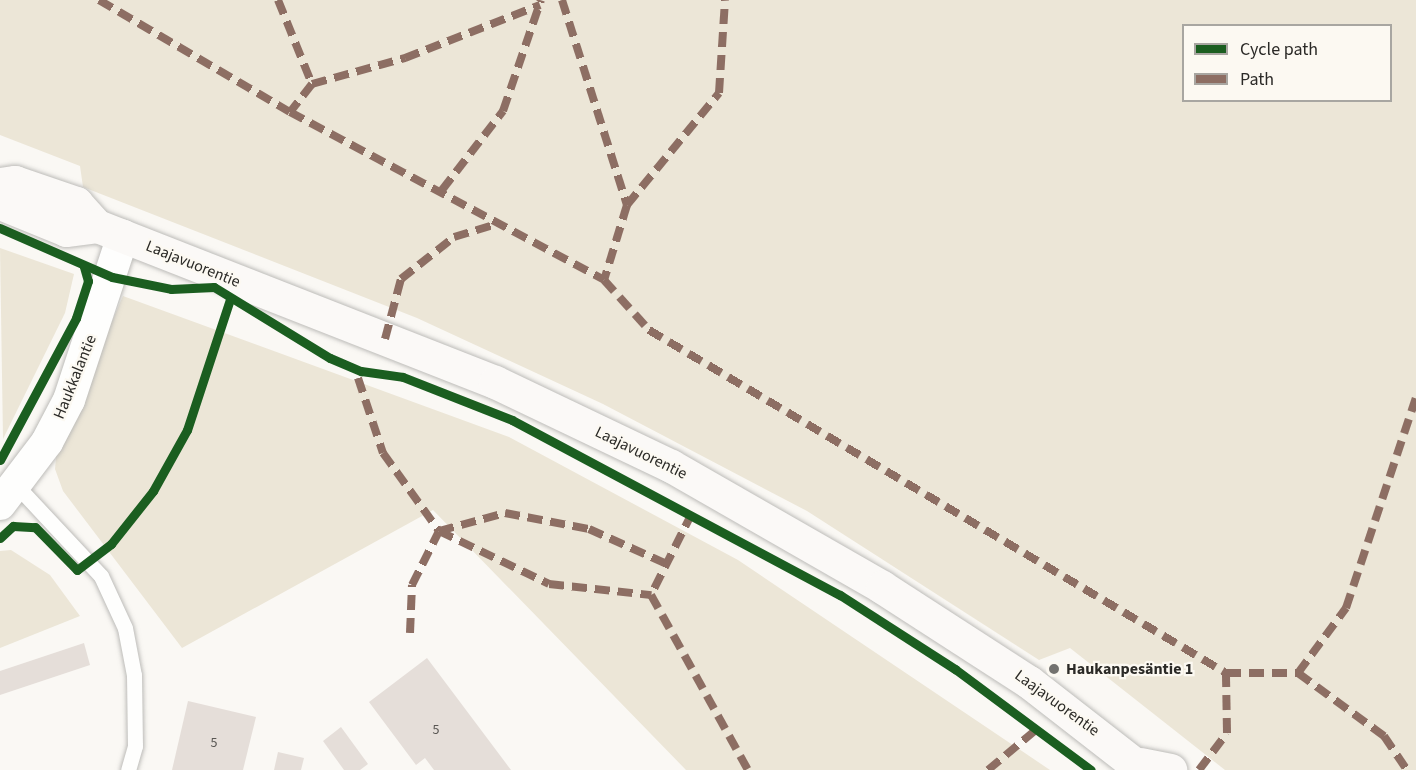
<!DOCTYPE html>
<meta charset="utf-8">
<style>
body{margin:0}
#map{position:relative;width:1416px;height:770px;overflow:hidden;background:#faf8f4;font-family:"Source Sans 3",sans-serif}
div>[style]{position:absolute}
.green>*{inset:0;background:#ece6d7}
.building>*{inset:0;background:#e5ded9}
.roads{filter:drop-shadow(0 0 2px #bdbcb9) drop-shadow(0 0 2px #bdbcb9)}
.lane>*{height:15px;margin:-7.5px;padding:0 7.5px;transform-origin:7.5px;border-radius:7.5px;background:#fefefd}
.street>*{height:32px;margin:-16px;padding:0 16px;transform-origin:16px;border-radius:16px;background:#fefefd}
.secondary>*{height:33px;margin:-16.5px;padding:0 16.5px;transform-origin:16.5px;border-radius:16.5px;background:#fbf9f7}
.quiet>*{height:8px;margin-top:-4px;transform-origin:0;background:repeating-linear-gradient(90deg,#8d6e63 0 15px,transparent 0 23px)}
.cycleway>*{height:9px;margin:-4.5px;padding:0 4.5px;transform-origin:4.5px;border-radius:4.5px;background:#1b5e20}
.dots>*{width:16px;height:16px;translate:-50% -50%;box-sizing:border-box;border:3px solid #fcf9f2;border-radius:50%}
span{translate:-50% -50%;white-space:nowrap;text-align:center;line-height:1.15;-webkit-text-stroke:4.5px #fcf9f2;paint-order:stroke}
.number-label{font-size:14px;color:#5a5754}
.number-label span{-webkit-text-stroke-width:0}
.street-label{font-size:16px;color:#2b2a27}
.poi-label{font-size:16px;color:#2b2a27;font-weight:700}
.left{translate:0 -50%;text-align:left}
.legend{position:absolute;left:1182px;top:24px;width:210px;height:78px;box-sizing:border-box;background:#fcf9f2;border:2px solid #a8a6a1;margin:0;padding:8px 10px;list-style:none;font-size:18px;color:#2b2a27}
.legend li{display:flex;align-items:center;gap:12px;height:30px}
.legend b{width:30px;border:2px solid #a8a6a1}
</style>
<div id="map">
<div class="green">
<div style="clip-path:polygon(evenodd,0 0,1416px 0,1416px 770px,1225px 770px,1070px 648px,1039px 660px,807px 511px,603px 404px,417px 318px,83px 187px,80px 166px,0 135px,0 0,1184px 26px,1390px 26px,1390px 100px,1184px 100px,1184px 26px)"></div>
<div style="clip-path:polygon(0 248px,74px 274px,65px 313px,3px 439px)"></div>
<div style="clip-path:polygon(123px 296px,509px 437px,738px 560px,1050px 770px,686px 770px,433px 510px,182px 648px,63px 491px,55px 469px,57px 448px)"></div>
<div style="clip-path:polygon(11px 550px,50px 575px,80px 616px,0 648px,0 551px)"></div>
</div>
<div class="building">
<div style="clip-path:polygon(84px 643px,90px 665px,0 695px,0 671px)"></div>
<div style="clip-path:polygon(427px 658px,511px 770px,434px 770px,425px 758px,416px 765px,369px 702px)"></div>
<div style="clip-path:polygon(188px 701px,256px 717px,243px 770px,172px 770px)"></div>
<div style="clip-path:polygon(341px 727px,368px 764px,360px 770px,344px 770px,323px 741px)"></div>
<div style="clip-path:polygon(278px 752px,304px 758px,301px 770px,274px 770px)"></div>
</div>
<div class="roads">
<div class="lane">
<div style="left:17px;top:486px;width:123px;rotate:47deg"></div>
<div style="left:101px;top:576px;width:57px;rotate:65.2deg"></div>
<div style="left:125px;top:628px;width:48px;rotate:79.2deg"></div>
<div style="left:134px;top:675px;width:71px;rotate:89.2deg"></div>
<div style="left:135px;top:746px;width:25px;rotate:106deg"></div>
</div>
<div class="street">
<div style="left:0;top:504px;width:78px;rotate:-52.8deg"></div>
<div style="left:47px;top:442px;width:47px;rotate:-62.4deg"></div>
<div style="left:69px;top:400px;width:173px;rotate:-71.8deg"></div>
</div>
<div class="secondary">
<div style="left:0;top:184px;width:15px;rotate:-8deg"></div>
<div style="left:15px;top:182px;width:65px;rotate:19deg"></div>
<div style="left:76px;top:203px;width:31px;rotate:48deg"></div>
<div style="left:97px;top:226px;width:427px;rotate:21.4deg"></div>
<div style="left:495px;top:382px;width:195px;rotate:25.5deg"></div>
<div style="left:671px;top:466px;width:243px;rotate:29.8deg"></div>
<div style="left:882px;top:587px;width:175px;rotate:32.9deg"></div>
<div style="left:1029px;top:682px;width:143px;rotate:37.9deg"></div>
<div style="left:0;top:203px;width:71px;rotate:22.2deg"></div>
<div style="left:66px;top:230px;width:31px;rotate:-7deg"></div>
<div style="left:1140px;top:764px;width:31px;rotate:11deg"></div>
</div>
</div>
<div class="quiet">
<div style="left:99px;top:0;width:221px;rotate:30.4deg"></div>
<div style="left:290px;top:112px;width:356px;rotate:28.1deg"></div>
<div style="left:604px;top:280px;width:67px;rotate:48deg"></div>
<div style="left:649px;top:330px;width:671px;rotate:30.73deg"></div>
<div style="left:1226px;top:673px;width:72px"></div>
<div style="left:1298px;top:673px;width:107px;rotate:36.2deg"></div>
<div style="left:1384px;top:736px;width:41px;rotate:55.9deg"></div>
<div style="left:278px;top:0;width:91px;rotate:68deg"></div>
<div style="left:312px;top:84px;width:36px;rotate:128deg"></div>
<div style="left:562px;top:0;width:215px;rotate:72.4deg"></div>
<div style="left:627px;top:205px;width:78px;rotate:107deg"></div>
<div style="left:312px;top:84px;width:97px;rotate:-15.6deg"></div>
<div style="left:405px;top:58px;width:145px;rotate:-21.4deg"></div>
<div style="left:442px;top:190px;width:100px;rotate:-52.3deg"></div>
<div style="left:503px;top:111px;width:117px;rotate:-71.1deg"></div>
<div style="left:627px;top:205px;width:145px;rotate:-50.6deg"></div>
<div style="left:719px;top:93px;width:93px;rotate:-86.3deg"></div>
<div style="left:385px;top:339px;width:62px;rotate:-75.1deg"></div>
<div style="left:401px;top:279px;width:68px;rotate:-38.4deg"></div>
<div style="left:454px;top:237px;width:48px;rotate:-16.9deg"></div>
<div style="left:358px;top:378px;width:79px;rotate:71.6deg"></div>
<div style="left:383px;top:453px;width:96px;rotate:54.3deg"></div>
<div style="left:439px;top:531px;width:122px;rotate:25.7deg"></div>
<div style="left:549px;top:584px;width:103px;rotate:6.2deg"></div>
<div style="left:692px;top:513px;width:92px;rotate:116.6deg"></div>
<div style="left:651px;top:595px;width:200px;rotate:61deg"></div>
<div style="left:410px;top:633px;width:48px;rotate:-87.6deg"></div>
<div style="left:412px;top:585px;width:60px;rotate:-63.4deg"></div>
<div style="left:439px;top:531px;width:68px;rotate:-15.3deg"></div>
<div style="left:505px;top:513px;width:86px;rotate:10.8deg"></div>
<div style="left:589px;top:529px;width:85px;rotate:24.2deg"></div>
<div style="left:1298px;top:673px;width:81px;rotate:-53.6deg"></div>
<div style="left:1346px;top:608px;width:221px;rotate:-71.6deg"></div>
<div style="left:988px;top:770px;width:65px;rotate:-40deg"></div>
<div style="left:1199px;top:770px;width:46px;rotate:-52.9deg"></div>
<div style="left:1227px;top:733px;width:60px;rotate:-91deg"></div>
</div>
<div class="cycleway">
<div style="left:0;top:228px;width:122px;rotate:23.6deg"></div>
<div style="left:112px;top:277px;width:60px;rotate:11.5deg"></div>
<div style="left:171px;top:289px;width:43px;rotate:-2.7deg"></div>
<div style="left:214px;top:287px;width:136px;rotate:31.5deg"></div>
<div style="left:330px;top:358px;width:34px;rotate:23deg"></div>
<div style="left:361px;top:371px;width:42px;rotate:8.1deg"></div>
<div style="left:403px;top:377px;width:117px;rotate:21.5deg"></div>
<div style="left:512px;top:420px;width:372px;rotate:28.1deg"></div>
<div style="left:840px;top:595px;width:137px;rotate:32.8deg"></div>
<div style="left:955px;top:669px;width:169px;rotate:36.6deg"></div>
<div style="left:0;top:460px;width:161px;rotate:-61.8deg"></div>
<div style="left:76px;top:318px;width:39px;rotate:-72deg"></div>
<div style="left:88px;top:281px;width:15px;rotate:-106deg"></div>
<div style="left:0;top:538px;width:18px;rotate:-43deg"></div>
<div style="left:13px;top:526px;width:22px;rotate:3deg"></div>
<div style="left:35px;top:527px;width:60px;rotate:45.7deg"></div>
<div style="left:77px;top:570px;width:43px;rotate:-37.4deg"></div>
<div style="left:111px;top:544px;width:68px;rotate:-51.6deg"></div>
<div style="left:153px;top:491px;width:70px;rotate:-60.9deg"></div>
<div style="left:187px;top:430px;width:138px;rotate:-71.8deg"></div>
</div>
<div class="dots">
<div style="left:1054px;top:669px;background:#73726f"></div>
</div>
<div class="number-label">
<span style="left:436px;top:730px">5</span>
<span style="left:214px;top:743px">5</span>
</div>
<div class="street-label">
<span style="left:193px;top:264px;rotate:22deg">Laajavuorentie</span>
<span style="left:75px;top:377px;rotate:-68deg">Haukkalantie</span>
<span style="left:641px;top:453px;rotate:26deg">Laajavuorentie</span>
<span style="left:1057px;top:703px;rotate:36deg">Laajavuorentie</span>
</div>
<div class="poi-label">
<span class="left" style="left:1066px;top:669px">Haukanpesäntie 1</span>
</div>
<ul class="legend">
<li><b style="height:8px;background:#1b5e20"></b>Cycle path</li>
<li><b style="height:8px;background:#8d6e63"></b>Path</li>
</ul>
</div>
